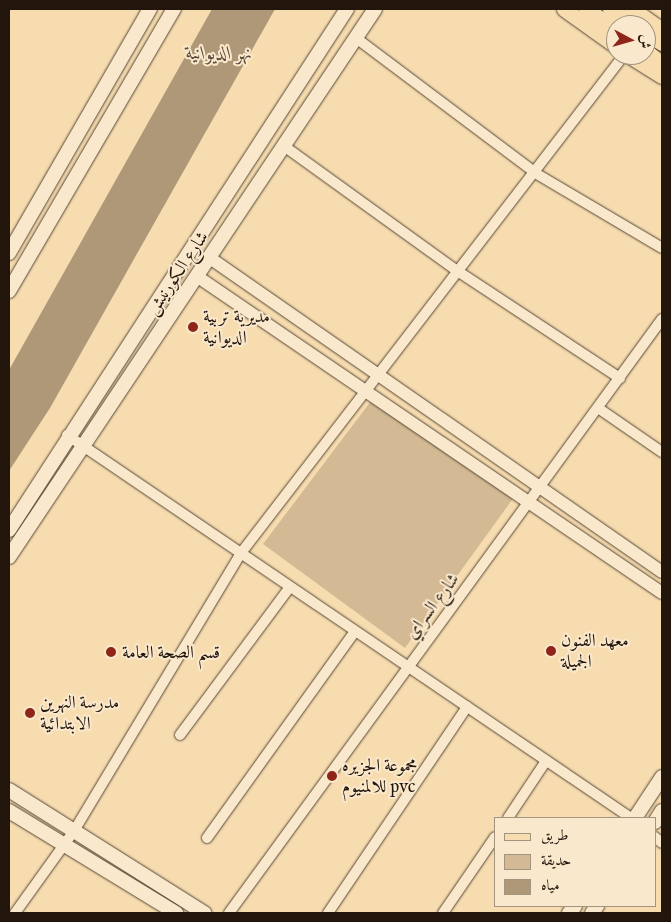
<!DOCTYPE html>
<meta charset="utf-8">
<style>
body{margin:0}
#map{position:relative;width:671px;height:922px;overflow:hidden;background:#f7dcb0;font-family:"IM FELL Great Primer",Amiri,serif}
div>[style]{position:absolute}
.green>*{inset:0;background:#d3ba94}
.water>*{inset:0;background:#ae9878}
.roads{filter:drop-shadow(0 0 1px #564735) drop-shadow(0 0 1px #564735)}
.minor>*{height:10px;margin:-5px;padding:0 5px;transform-origin:5px;border-radius:5px;background:#fae8cc}
.tertiary>*{height:12px;margin:-6px;padding:0 6px;transform-origin:6px;border-radius:6px;background:#fae8cc}
.secondary>*{height:14px;margin:-7px;padding:0 7px;transform-origin:7px;border-radius:7px;background:#fae8cc}
.primary>*{height:15px;margin:-7.5px;padding:0 7.5px;transform-origin:7.5px;border-radius:7.5px;background:#f7dcb0}
.dots>*{width:14px;height:14px;translate:-50% -50%;box-sizing:border-box;border:2px solid #fae8cc;border-radius:50%}
span{translate:-50% -50%;white-space:nowrap;text-align:center;line-height:1.15;-webkit-text-stroke:4px #fae8cc;paint-order:stroke}
.street-label{font-size:18px;color:#21150c}
.poi-label{font-size:18px;color:#21150c}
.left{translate:0 -50%;text-align:left}
.water-label{font-size:19px;color:#594937;font-style:italic}
.frame{position:absolute;inset:0;border:10px solid #21150c;pointer-events:none}
.legend{position:absolute;left:494px;top:817px;width:162px;height:90px;box-sizing:border-box;background:#fae8cc;border:1px solid #a3947f;margin:0;padding:6px 9px;list-style:none;font-size:15px;color:#21150c}
.legend li{display:flex;align-items:center;gap:10px;height:25px}
.legend b{width:25px;border:1px solid #a3947f}
.north{position:absolute;left:606px;top:15px;width:50px;height:50px;box-sizing:border-box;background:#fae8cc;border:1px solid #a3947f;border-radius:50%;rotate:96deg;font-size:14px;font-weight:700;line-height:20px;text-align:center;color:#21150c}
.north::after{content:'';display:block;margin:auto;width:18px;height:22px;background:#8f2418;clip-path:polygon(50% 0,100% 100%,50% 72%,0 100%)}
</style>
<div id="map">
<div class="green">
<div style="clip-path:polygon(371px 401px,517px 493px,405px 648px,263px 544px)"></div>
</div>
<div class="water">
<div style="clip-path:polygon(212px 9px,275px 9px,50px 408px,9px 471px,9px 370px)"></div>
</div>
<div class="roads">
<div class="minor">
<div style="left:356px;top:38px;width:226px;rotate:36.9deg"></div>
<div style="left:537px;top:174px;width:145px;rotate:30.6deg"></div>
<div style="left:284px;top:146px;width:216px;rotate:35.8deg"></div>
<div style="left:459px;top:272px;width:193px;rotate:33.4deg"></div>
<div style="left:598px;top:408px;width:78px;rotate:34.5deg"></div>
<div style="left:67px;top:435px;width:682px;rotate:34.18deg"></div>
<div style="left:180px;top:735px;width:184px;rotate:-53.4deg"></div>
<div style="left:508px;top:818px;width:69px;rotate:-56.3deg"></div>
<div style="left:655px;top:837px;width:9px;rotate:41deg"></div>
<div style="left:207px;top:838px;width:254px;rotate:-54.4deg"></div>
<div style="left:15px;top:913px;width:101px;rotate:-54.3deg"></div>
<div style="left:74px;top:831px;width:324px;rotate:-59deg"></div>
<div style="left:241px;top:553px;width:628px;rotate:-52.44deg"></div>
<div style="left:229px;top:913px;width:735px;rotate:-53.91deg"></div>
<div style="left:328px;top:913px;width:249px;rotate:-56deg"></div>
<div style="left:443px;top:913px;width:92px;rotate:-55.6deg"></div>
</div>
<div class="tertiary">
<div style="left:210px;top:258px;width:550px;rotate:34.79deg"></div>
<div style="left:198px;top:277px;width:561px;rotate:34.26deg"></div>
</div>
<div class="secondary">
<div style="left:9px;top:253px;width:282px;rotate:-60deg"></div>
<div style="left:9px;top:291px;width:327px;rotate:-59.7deg"></div>
<div style="left:9px;top:530px;width:621px;rotate:-57.03deg"></div>
<div style="left:9px;top:557px;width:659px;rotate:-56.26deg"></div>
<div style="left:9px;top:790px;width:231px;rotate:32.2deg"></div>
<div style="left:9px;top:811px;width:196px;rotate:31.4deg"></div>
<div style="left:635px;top:818px;width:49px;rotate:-56.6deg"></div>
<div style="left:655px;top:822px;width:13px;rotate:-58deg"></div>
<div style="left:569px;top:913px;width:9px;rotate:-49deg"></div>
<div style="left:592px;top:913px;width:9px;rotate:-54deg"></div>
</div>
<div class="primary">
<div style="left:564px;top:9px;width:64px;rotate:35.4deg"></div>
<div style="left:586px;top:9px;width:36px;rotate:34deg"></div>
<div style="left:610px;top:9px;width:29px;rotate:34deg"></div>
<div style="left:632px;top:9px;width:37px;rotate:35deg"></div>
<div style="left:646px;top:33px;width:19px;rotate:32deg"></div>
<div style="left:646px;top:51px;width:21px;rotate:39deg"></div>
<div style="left:628px;top:55px;width:40px;rotate:32deg"></div>
</div>
</div>
<div class="dots">
<div style="left:193px;top:327px;background:#8f2418"></div>
<div style="left:551px;top:651px;background:#8f2418"></div>
<div style="left:111px;top:652px;background:#8f2418"></div>
<div style="left:30px;top:713px;background:#8f2418"></div>
<div style="left:332px;top:776px;background:#8f2418"></div>
</div>
<div class="street-label">
<span style="left:177px;top:273px;rotate:-56deg">شارع الكورنيش</span>
<span style="left:432px;top:606px;rotate:-53deg">شارع السراي</span>
</div>
<div class="poi-label">
<span class="left" style="left:203px;top:327px">مديرية تربية<br>الديوانية</span>
<span class="left" style="left:561px;top:651px">معهد الفنون<br>الجميلة</span>
<span class="left" style="left:122px;top:652px">قسم الصحة العامة</span>
<span class="left" style="left:40px;top:713px">مدرسة النهرين<br>الابتدائية</span>
<span class="left" style="left:342px;top:776px">مجموعة الجزيره<br>للالمنيوم pvc</span>
</div>
<div class="water-label">
<span style="left:219px;top:53px">نهر الديوانية</span>
</div>
<div class="frame"></div>
<ul class="legend">
<li><b style="height:6px;background:#f7dcb0"></b>طريق</li>
<li><b style="height:14px;background:#d3ba94"></b>حديقة</li>
<li><b style="height:14px;background:#ae9878"></b>مياه</li>
</ul>
<div class="north">ش</div>
</div>
